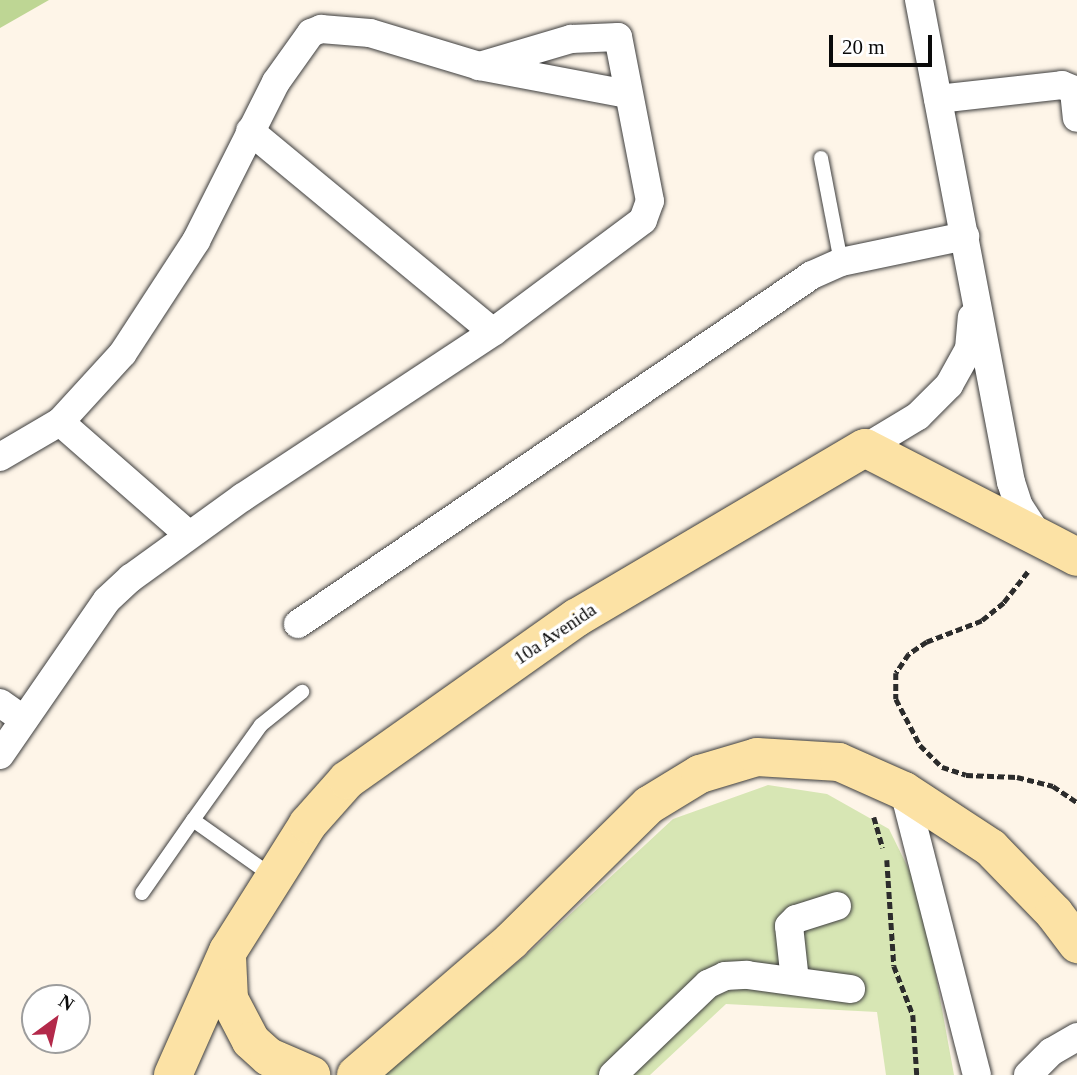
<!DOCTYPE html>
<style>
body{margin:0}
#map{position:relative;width:1077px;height:1075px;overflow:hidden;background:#fef5e8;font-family:Georgia,serif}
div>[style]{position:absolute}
.green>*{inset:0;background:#d7e6b4}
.forest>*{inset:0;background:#bed694}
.path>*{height:4.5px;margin-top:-2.25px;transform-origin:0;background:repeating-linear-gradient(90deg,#2c2c2c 0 7px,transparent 0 10.5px)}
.roads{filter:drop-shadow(0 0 2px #3d3d3d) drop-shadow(0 0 2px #3d3d3d)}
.lane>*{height:14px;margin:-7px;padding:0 7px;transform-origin:7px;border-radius:7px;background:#fff}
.street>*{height:28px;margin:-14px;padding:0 14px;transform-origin:14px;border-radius:14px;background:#fff}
.secondary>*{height:38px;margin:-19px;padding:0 19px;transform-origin:19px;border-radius:19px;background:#fce2a5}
span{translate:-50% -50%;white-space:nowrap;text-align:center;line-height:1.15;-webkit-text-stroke:7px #fff;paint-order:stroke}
.street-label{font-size:19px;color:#0a0a0a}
.north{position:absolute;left:21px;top:984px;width:70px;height:70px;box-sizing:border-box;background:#fff;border:2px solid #9d9d9d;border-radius:50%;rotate:33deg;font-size:19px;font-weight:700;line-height:28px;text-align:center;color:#0a0a0a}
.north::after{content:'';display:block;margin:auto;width:24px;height:32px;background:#b3294a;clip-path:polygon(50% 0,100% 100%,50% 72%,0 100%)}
.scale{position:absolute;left:829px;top:35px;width:103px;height:32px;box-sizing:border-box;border:4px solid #0a0a0a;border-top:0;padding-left:9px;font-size:21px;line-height:24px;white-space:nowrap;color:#0a0a0a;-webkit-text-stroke:5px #fff;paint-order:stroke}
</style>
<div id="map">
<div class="green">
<div style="clip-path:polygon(768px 785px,827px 794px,889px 829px,921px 894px,954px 1075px,886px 1075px,877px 1012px,726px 1004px,650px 1075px,376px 1075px,524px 957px,673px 819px)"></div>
</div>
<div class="forest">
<div style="clip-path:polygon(0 0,49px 0,0 28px)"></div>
</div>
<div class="path">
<div style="left:1028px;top:572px;width:39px;rotate:128deg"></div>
<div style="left:1004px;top:603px;width:28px;rotate:141deg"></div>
<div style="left:982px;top:621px;width:59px;rotate:159.1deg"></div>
<div style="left:927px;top:642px;width:22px;rotate:146deg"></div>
<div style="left:909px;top:654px;width:23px;rotate:124deg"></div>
<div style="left:896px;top:673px;width:26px;rotate:90deg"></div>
<div style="left:896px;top:699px;width:52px;rotate:62.4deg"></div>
<div style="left:920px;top:745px;width:31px;rotate:45deg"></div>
<div style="left:942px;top:767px;width:25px;rotate:18deg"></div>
<div style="left:966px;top:775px;width:51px;rotate:2.2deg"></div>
<div style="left:1017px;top:777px;width:37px;rotate:14deg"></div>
<div style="left:1053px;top:786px;width:29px;rotate:34deg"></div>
<div style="left:874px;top:817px;width:32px;rotate:74deg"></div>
<div style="left:887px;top:860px;width:106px;rotate:86.2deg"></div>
<div style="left:894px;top:966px;width:53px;rotate:68.8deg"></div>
<div style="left:913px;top:1015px;width:60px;rotate:86.2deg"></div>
</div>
<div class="roads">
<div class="lane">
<div style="left:821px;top:158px;width:106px;rotate:79.1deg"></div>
<div style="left:193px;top:820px;width:117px;rotate:-54.4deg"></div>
<div style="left:261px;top:725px;width:53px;rotate:-38.8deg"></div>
<div style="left:142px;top:893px;width:89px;rotate:-55.1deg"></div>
<div style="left:193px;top:820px;width:97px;rotate:35.3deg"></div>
</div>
<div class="street">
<div style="left:919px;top:0;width:491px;rotate:79.2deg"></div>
<div style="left:1011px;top:482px;width:25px;rotate:72deg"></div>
<div style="left:1019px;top:506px;width:38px;rotate:57deg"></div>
<div style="left:1074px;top:91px;width:27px;rotate:84deg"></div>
<div style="left:938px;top:99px;width:125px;rotate:-6.4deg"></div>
<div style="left:1062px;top:85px;width:16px;rotate:22deg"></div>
<div style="left:250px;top:131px;width:315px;rotate:39.6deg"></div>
<div style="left:60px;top:422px;width:171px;rotate:41.2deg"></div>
<div style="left:865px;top:448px;width:62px;rotate:-31.1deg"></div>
<div style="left:918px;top:416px;width:44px;rotate:-45deg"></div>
<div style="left:949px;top:385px;width:41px;rotate:-60.9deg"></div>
<div style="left:969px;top:349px;width:32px;rotate:-85deg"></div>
<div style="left:0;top:457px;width:69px;rotate:-30.3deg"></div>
<div style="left:60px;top:422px;width:93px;rotate:-47.6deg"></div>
<div style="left:123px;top:353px;width:134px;rotate:-56.9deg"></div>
<div style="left:196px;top:241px;width:178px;rotate:-63.3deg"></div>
<div style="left:276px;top:82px;width:60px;rotate:-54.5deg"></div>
<div style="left:311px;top:33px;width:11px;rotate:-22deg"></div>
<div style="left:321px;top:29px;width:49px;rotate:4.7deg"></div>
<div style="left:370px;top:33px;width:114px;rotate:16.8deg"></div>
<div style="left:479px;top:66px;width:151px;rotate:10.7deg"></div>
<div style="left:298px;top:624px;width:621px;rotate:-34.18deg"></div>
<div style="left:812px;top:275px;width:32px;rotate:-24deg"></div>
<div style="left:841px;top:262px;width:127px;rotate:-11.8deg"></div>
<div style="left:0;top:703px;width:29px;rotate:35deg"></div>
<div style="left:0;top:755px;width:188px;rotate:-55.4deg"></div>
<div style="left:107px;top:600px;width:33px;rotate:-43deg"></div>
<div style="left:131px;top:578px;width:138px;rotate:-35.9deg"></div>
<div style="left:243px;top:497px;width:300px;rotate:-33.4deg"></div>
<div style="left:493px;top:332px;width:187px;rotate:-36.7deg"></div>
<div style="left:643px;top:220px;width:20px;rotate:-70deg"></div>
<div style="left:650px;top:201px;width:167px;rotate:-101deg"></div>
<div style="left:618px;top:37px;width:47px;rotate:177.6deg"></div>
<div style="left:571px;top:39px;width:96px;rotate:163.6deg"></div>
<div style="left:904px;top:791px;width:293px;rotate:75.6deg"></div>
<div style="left:795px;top:981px;width:55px;rotate:-96.2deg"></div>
<div style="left:789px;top:926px;width:10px;rotate:-45deg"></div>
<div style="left:796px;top:919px;width:43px;rotate:-17.6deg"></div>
<div style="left:613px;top:1075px;width:132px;rotate:-43.8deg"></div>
<div style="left:708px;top:984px;width:19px;rotate:-25deg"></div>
<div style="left:725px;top:976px;width:22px;rotate:-3deg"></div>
<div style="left:747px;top:975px;width:105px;rotate:7.7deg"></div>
<div style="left:1028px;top:1075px;width:33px;rotate:-45deg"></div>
<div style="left:1051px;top:1052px;width:30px;rotate:-30deg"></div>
</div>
<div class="secondary">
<div style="left:227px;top:957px;width:42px;rotate:87.3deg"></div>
<div style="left:229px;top:999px;width:47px;rotate:62.4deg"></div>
<div style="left:251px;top:1041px;width:24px;rotate:42deg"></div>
<div style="left:269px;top:1057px;width:46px;rotate:23.2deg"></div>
<div style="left:173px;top:1075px;width:136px;rotate:-66.1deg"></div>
<div style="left:228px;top:951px;width:150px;rotate:-57.8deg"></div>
<div style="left:308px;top:824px;width:59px;rotate:-48.4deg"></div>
<div style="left:347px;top:780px;width:281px;rotate:-35.3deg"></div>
<div style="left:576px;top:618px;width:335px;rotate:-30.5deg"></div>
<div style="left:865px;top:448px;width:238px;rotate:27.2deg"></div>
<div style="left:356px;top:1075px;width:205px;rotate:-40.8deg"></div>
<div style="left:511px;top:941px;width:194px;rotate:-44.6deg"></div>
<div style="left:649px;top:805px;width:60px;rotate:-31.3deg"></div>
<div style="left:700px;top:774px;width:59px;rotate:-16.6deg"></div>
<div style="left:757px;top:757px;width:82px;rotate:3.5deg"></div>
<div style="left:839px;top:762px;width:71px;rotate:24deg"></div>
<div style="left:904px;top:791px;width:104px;rotate:33.2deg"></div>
<div style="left:991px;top:848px;width:91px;rotate:45.9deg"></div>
<div style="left:1054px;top:913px;width:39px;rotate:53deg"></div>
</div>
</div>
<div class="street-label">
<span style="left:555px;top:634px;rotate:-34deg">10a Avenida</span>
</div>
<div class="north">N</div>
<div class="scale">20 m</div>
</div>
